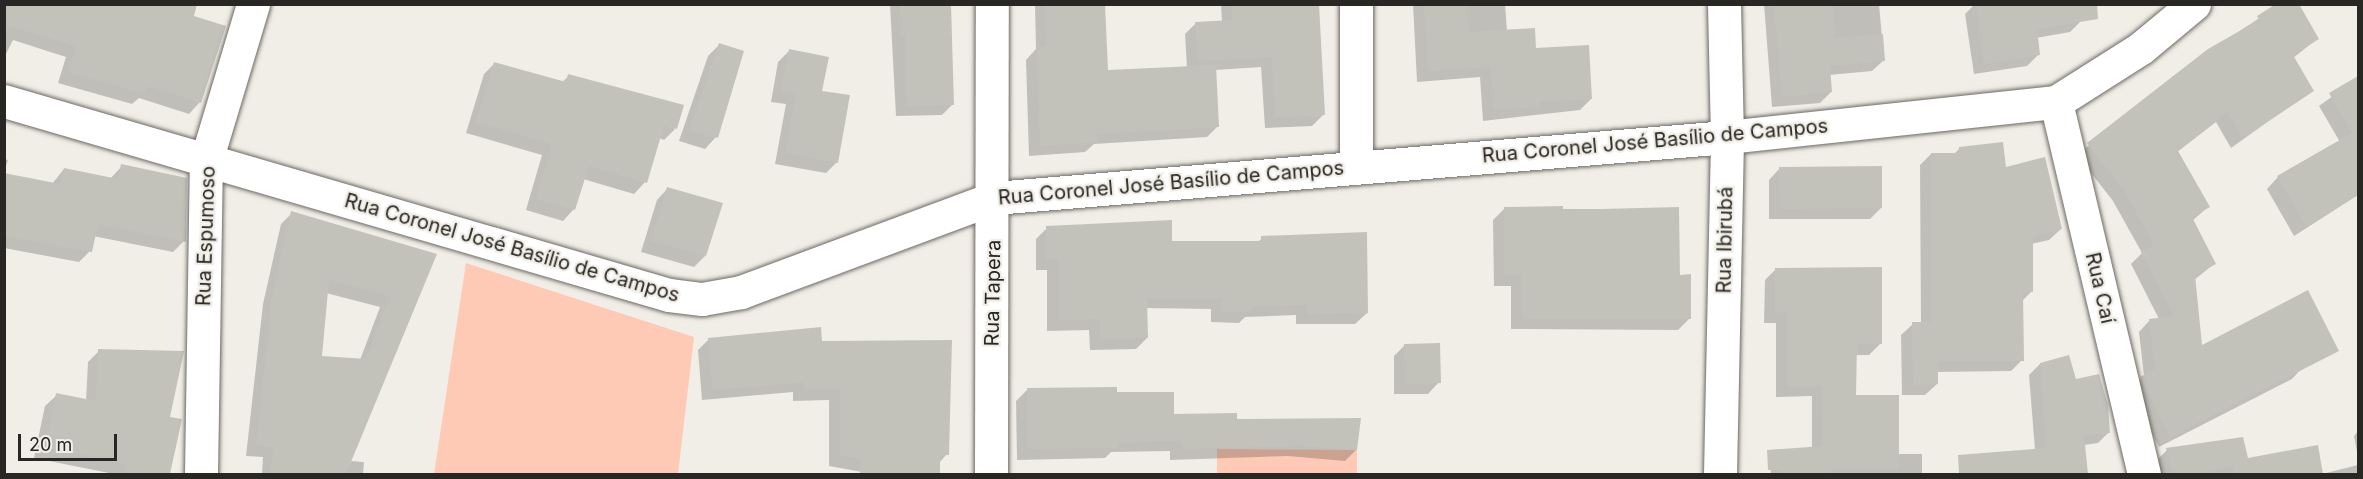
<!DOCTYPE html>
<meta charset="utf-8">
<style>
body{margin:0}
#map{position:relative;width:2363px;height:479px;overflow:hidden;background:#f1eee7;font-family:Inter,sans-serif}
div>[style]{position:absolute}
.green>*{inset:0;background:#fecab5}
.shadow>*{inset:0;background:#0003}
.building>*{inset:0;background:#c2c2bb}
.roads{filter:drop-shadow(0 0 2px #6d6963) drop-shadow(0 0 2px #6d6963)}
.minor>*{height:33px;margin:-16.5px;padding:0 16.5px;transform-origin:16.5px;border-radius:16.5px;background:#fff}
span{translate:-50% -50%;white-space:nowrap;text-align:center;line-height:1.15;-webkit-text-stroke:4.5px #f1eee7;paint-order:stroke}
.street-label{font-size:20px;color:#282724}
.frame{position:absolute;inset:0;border:6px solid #282724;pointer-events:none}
.scale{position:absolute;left:18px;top:434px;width:99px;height:27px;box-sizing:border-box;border:3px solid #282724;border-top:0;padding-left:8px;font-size:18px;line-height:21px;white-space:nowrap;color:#282724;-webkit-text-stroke:4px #f1eee7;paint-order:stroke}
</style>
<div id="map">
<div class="green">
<div style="clip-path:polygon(466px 263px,694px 337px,678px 474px,434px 474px)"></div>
<div style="clip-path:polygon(1217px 449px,1357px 450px,1357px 474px,1217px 474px)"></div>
</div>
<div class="shadow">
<div style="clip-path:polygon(4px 4px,192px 17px,200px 102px,189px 114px,139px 98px,132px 104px,58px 83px,66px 57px,13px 40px,4px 58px)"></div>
<div style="clip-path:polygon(890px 4px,950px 4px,953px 104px,942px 115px,896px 116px)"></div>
<div style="clip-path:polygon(1035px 4px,1103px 4px,1107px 72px,1187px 68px,1185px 34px,1196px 23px,1222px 22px,1221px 4px,1318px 4px,1323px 115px,1312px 126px,1265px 128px,1261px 67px,1215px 70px,1218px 126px,1207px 137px,1094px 144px,1085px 152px,1029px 156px,1026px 60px,1036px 49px)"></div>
<div style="clip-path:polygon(1413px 4px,1505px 4px,1507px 31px,1535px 50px,1591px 99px,1580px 110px,1483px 121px,1480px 77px,1417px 82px)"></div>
<div style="clip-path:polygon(1764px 4px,1879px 4px,1884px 60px,1872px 71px,1829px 75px,1831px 92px,1820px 103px,1772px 107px)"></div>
<div style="clip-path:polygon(1975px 4px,2079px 4px,2081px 21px,2070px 32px,2036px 38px,2038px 55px,2027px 66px,1974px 74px,1965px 14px)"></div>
<div style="clip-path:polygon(2281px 4px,2317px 39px,2293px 58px,2312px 90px,2231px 148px,2216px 122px,2177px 152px,2208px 207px,2192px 221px,2214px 264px,2194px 280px,2201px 347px,2303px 367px,2292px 379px,2159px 447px,2130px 389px,2144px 376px,2139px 332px,2150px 320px,2159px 319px,2131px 264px,2142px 253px,2113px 201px,2077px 155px,2209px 51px)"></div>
<div style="clip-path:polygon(719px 45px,716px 137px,705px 149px,679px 141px,708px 56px)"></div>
<div style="clip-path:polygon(789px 51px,837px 162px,826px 173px,775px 164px,786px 104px,771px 102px,778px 62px)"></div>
<div style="clip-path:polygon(495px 63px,561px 83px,569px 76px,675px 129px,664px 140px,659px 138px,645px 182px,634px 194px,583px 179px,574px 209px,563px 221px,526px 210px,542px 155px,466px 133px,484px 74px)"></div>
<div style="clip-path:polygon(2358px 78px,2358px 195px,2294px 236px,2267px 189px,2278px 177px,2340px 142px,2319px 106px)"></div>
<div style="clip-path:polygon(1959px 149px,2004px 168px,2061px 229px,2049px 240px,2031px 244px,2032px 291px,2022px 301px,2022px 360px,2011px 371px,1936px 372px,1937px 384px,1925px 395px,1902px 395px,1901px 335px,1913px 324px,1921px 324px,1920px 165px,1931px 154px,1954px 154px)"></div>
<div style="clip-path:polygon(4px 159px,8px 160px,4px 172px)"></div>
<div style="clip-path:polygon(122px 166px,184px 241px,173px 252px,93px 236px,90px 251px,79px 262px,4px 248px,4px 174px,52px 184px,64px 169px,110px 179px)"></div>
<div style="clip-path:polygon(1780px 168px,1881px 208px,1870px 219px,1769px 219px,1769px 180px)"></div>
<div style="clip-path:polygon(668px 188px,705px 256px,694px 267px,641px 252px,657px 200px)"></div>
<div style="clip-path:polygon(1504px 209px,1678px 209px,1678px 276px,1689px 319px,1678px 330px,1511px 329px,1511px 286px,1494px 286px,1493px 220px)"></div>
<div style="clip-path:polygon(evenodd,292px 213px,435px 255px,350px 461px,364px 462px,363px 474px,262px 474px,263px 457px,246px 456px,263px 304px,281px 224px,292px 213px,326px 293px,380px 307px,360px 360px,321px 357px,326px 293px)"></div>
<div style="clip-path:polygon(1047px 228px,1171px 243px,1257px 243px,1262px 238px,1367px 313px,1355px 324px,1296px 324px,1296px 315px,1245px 317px,1239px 323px,1211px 322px,1211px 309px,1146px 308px,1147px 338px,1136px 349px,1090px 350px,1089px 330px,1047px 331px,1047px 270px,1036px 270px,1036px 239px)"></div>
<div style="clip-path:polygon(1776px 269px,1880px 344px,1869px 355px,1855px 355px,1855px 396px,1897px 454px,1922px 454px,1922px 474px,1771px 474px,1770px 462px,1812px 448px,1812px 396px,1776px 397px,1776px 323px,1764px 323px,1765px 280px)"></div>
<div style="clip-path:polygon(709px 339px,820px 343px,947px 454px,939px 463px,938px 474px,873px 474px,829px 466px,829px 400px,793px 401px,793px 392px,702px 400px,698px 350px)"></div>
<div style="clip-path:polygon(1405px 345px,1439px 382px,1428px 394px,1394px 394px,1394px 356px)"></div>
<div style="clip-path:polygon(99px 351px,169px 418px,180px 420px,168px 474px,114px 474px,34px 458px,45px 406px,57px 395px,86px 401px,88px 362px)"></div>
<div style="clip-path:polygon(2040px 364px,2075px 381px,2109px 432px,2098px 443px,2084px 445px,2086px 474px,1970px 474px,1970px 466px,2035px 450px,2029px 375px)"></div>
<div style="clip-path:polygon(1027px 390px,1173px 415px,1236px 420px,1356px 450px,1345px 461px,1288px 456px,1170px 460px,1170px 451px,1111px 452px,1105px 458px,1017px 460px,1016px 401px)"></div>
<div style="clip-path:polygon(2358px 431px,2358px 457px,2354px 436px)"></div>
<div style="clip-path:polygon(2317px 447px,2321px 474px,2159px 474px,2156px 461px,2167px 450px,2247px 460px)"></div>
<div style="clip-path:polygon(2358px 465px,2358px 474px,2322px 474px)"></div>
</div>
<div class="building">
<div style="clip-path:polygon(4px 4px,197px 4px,194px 16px,226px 26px,201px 103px,147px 86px,145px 94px,68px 72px,76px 46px,4px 24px)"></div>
<div style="clip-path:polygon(900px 4px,951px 4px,954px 105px,906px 106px,905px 35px,901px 35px)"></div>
<div style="clip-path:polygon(1045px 4px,1105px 4px,1108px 70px,1216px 65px,1219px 127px,1097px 134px,1098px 142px,1040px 146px,1037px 47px,1047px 46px)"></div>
<div style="clip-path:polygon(1232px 4px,1319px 4px,1325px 115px,1275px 118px,1272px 57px,1198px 61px,1195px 22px,1233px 20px)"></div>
<div style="clip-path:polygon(1424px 4px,1467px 4px,1469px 32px,1535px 28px,1536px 48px,1589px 45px,1592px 99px,1539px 102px,1540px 107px,1493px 110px,1491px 67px,1428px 71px)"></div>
<div style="clip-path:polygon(1774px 4px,1832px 4px,1835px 38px,1883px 34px,1885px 61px,1830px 66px,1832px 92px,1782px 97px)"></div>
<div style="clip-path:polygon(1976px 4px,2097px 4px,2098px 19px,2037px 29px,2040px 55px,1984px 64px)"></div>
<div style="clip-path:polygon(2276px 4px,2299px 4px,2319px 39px,2293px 55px,2314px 91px,2243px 138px,2228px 112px,2178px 151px,2210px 207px,2192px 217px,2216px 264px,2195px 275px,2202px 345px,2308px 290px,2339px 351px,2170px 437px,2140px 377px,2155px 369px,2149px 319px,2174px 316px,2141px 252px,2154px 245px,2124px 190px,2087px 143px,2208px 49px,2259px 20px,2257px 16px)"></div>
<div style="clip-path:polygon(719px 43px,744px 51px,718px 138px,689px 130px)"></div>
<div style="clip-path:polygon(789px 49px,829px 57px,822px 91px,850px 95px,838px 163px,785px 153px,796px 94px,781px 91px)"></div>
<div style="clip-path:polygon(494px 62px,566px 82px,568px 74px,684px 105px,677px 129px,664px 126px,647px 183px,589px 166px,575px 210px,536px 199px,552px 144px,476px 122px)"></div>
<div style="clip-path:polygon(2358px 76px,2358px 195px,2306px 226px,2277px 176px,2352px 133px,2329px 93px)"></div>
<div style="clip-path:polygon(2003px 142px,2006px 167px,2045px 157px,2062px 229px,2033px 237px,2033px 292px,2023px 292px,2024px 361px,1938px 361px,1938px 384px,1913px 385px,1912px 322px,1931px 322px,1931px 153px,1959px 153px,1959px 147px)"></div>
<div style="clip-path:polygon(121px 164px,187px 178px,186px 242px,98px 224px,92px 252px,4px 236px,4px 173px,60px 184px,64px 168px,118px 179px)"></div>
<div style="clip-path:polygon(1882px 166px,1882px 208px,1780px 209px,1779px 167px)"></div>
<div style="clip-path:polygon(667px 187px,723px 203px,706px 256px,651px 241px)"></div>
<div style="clip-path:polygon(1563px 206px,1563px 210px,1679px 207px,1680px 275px,1691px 274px,1691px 319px,1522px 319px,1521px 275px,1504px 275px,1504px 207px)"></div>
<div style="clip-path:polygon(evenodd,291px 211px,437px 254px,346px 474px,271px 474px,273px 447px,256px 445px,273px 291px,291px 211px,329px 280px,390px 296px,366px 359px,322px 356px,329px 280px)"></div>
<div style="clip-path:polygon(1172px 220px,1172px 241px,1261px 241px,1261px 236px,1367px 232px,1368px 313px,1307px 314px,1307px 305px,1252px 306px,1252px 312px,1222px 312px,1221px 298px,1147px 298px,1148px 338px,1100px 339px,1100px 319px,1058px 320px,1058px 259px,1046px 259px,1046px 226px)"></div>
<div style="clip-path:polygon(1882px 267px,1882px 344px,1857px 344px,1856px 395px,1899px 395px,1899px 470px,1830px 470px,1831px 474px,1782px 474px,1782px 470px,1768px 470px,1767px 450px,1823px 446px,1822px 386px,1787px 386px,1787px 312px,1775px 313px,1775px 268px)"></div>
<div style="clip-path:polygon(821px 327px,822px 341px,952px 340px,949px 455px,940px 455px,940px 474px,860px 474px,860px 459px,840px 455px,840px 389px,804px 390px,803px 382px,713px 390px,708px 338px)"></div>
<div style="clip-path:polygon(1440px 343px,1441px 383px,1405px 384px,1404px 344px)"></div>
<div style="clip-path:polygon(98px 349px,184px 351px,170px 417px,182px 419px,170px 474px,124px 474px,127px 464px,45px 447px,56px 393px,96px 401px)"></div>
<div style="clip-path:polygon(2069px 355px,2076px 379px,2099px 374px,2108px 405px,2110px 433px,2084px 435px,2088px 474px,1959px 474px,1958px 455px,2046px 448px,2040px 363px)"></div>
<div style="clip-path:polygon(1117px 387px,1117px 392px,1174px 392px,1174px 414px,1237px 413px,1237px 419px,1361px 418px,1357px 450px,1300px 446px,1181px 449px,1181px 441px,1118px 442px,1118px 448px,1027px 449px,1027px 388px)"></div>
<div style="clip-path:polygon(2243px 437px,2248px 458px,2318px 445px,2323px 474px,2234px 474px,2233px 466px,2197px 474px,2173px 474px,2166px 448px)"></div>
</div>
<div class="roads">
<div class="minor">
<div style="left:4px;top:101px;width:693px;rotate:16.26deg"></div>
<div style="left:669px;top:295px;width:33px;rotate:7deg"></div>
<div style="left:702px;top:299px;width:40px;rotate:-10deg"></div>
<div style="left:741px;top:292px;width:270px;rotate:-20.4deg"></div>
<div style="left:994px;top:198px;width:736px;rotate:-4.76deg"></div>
<div style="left:1727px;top:137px;width:331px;rotate:-6.1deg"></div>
<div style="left:2056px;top:102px;width:101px;rotate:-32.4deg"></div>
<div style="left:2141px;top:48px;width:69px;rotate:-39.7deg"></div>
<div style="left:2056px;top:102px;width:382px;rotate:76.7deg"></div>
<div style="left:1356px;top:167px;width:163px;rotate:-90deg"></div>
<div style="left:201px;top:474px;width:313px;rotate:-89.1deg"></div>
<div style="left:206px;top:161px;width:164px;rotate:-73.3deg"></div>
<div style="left:991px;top:474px;width:470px;rotate:-89.9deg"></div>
<div style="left:1720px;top:474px;width:337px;rotate:-88.8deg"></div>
<div style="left:1727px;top:137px;width:133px;rotate:-91.3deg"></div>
</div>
</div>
<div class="street-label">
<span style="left:1655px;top:141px;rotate:-5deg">Rua Coronel José Basílio de Campos</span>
<span style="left:1171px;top:183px;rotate:-5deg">Rua Coronel José Basílio de Campos</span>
<span style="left:206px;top:236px;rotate:-88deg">Rua Espumoso</span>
<span style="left:1725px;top:240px;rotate:-89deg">Rua Ibirubá</span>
<span style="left:512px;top:248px;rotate:16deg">Rua Coronel José Basílio de Campos</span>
<span style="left:2100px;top:288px;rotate:77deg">Rua Caí</span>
<span style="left:993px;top:293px;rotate:-89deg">Rua Tapera</span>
</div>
<div class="frame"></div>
<div class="scale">20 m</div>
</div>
